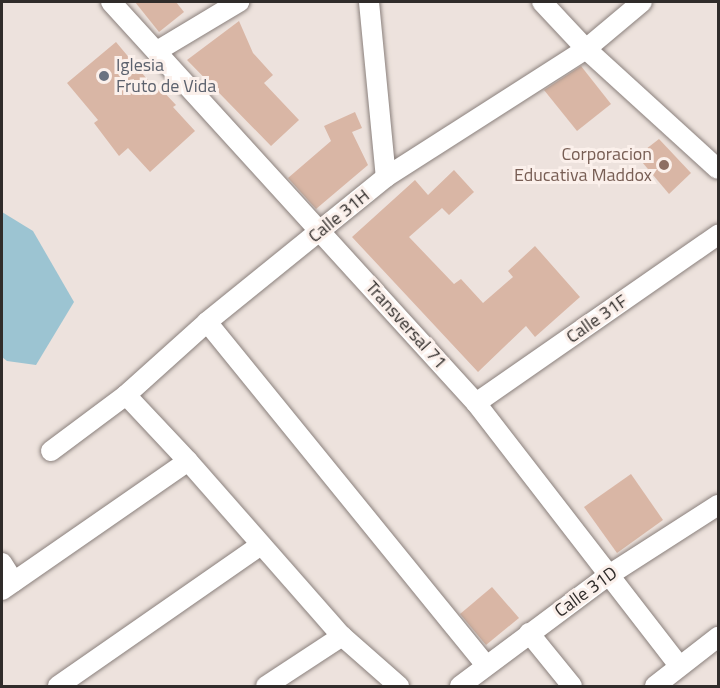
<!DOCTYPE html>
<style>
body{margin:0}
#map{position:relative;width:720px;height:688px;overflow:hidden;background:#ede2dd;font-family:"Titillium Web",sans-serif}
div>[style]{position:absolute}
.water>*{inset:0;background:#9cc4d2}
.building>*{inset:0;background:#d9b6a5}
.roads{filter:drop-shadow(0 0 2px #8a807c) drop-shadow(0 0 2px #8a807c)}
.street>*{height:20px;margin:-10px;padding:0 10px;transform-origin:10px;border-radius:10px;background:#fff}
.dots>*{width:16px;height:16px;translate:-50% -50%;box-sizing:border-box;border:3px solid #fbf0eb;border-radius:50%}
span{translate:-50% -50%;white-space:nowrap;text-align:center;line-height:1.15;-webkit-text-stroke:6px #fbf0eb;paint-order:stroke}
.worship-label{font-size:18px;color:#5b616d}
.left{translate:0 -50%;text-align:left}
.education-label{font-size:18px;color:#785e54}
.right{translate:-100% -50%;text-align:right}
.street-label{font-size:18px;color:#302c2a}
.frame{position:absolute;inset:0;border:3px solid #302c2a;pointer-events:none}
</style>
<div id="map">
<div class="water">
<div style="clip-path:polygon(2px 212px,33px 231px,74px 302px,36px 365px,7px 361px,2px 357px)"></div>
</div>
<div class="building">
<div style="clip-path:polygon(135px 2px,176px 2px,184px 12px,159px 32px)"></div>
<div style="clip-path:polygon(239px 21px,253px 53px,273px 75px,264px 83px,299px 120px,271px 146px,187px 60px)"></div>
<div style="clip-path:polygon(116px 42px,157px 91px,160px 88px,176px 105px,173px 107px,195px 131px,150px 172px,128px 148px,119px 156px,94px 123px,98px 120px,67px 83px)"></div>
<div style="clip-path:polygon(581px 66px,611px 104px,577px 131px,544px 90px)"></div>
<div style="clip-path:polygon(355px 112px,362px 128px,352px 132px,368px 165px,316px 209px,288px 178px,331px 141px,324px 126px)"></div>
<div style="clip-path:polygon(659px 139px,691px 173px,669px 194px,637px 156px)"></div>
<div style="clip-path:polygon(454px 170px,474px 192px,449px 215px,442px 208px,409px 237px,454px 284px,461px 279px,483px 303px,513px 277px,508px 271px,535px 246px,580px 297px,535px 337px,526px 326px,478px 372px,352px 237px,415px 180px,428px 195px)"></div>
<div style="clip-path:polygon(631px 474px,663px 520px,617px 553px,584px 507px)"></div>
<div style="clip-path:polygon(492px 587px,519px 618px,486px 645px,460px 614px)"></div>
</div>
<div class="roads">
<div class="street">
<div style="left:111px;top:2px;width:542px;rotate:47.69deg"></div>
<div style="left:476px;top:403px;width:332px;rotate:52.3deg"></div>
<div style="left:369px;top:2px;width:176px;rotate:84.5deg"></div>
<div style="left:542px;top:2px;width:64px;rotate:46.9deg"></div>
<div style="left:586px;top:49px;width:178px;rotate:42.3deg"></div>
<div style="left:157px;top:51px;width:96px;rotate:-30.9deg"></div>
<div style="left:207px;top:322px;width:442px;rotate:50.9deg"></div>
<div style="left:126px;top:395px;width:91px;rotate:46.8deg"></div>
<div style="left:188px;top:461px;width:233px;rotate:48.7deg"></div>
<div style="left:342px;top:636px;width:76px;rotate:41.3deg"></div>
<div style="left:476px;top:403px;width:295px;rotate:-34.8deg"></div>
<div style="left:51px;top:451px;width:94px;rotate:-36.7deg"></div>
<div style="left:126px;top:395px;width:109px;rotate:-42deg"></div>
<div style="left:207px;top:322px;width:230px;rotate:-39deg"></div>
<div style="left:386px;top:177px;width:237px;rotate:-32.6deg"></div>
<div style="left:586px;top:49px;width:73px;rotate:-40deg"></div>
<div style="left:2px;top:563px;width:22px;rotate:58deg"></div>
<div style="left:2px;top:590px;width:226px;rotate:-34.7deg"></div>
<div style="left:529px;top:633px;width:68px;rotate:50.9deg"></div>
<div style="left:58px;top:686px;width:247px;rotate:-34.8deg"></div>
<div style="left:266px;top:686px;width:91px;rotate:-33.3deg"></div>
<div style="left:460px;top:686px;width:186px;rotate:-36.7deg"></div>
<div style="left:609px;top:575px;width:130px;rotate:-32.7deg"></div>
<div style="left:655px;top:686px;width:80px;rotate:-37.9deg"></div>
</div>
</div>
<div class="dots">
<div style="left:104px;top:76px;background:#6b7280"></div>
<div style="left:664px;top:165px;background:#8d6e63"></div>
</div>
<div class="worship-label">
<span class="left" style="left:116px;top:76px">Iglesia<br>Fruto de Vida</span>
</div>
<div class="education-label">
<span class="right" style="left:652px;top:165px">Corporacion<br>Educativa Maddox</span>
</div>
<div class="street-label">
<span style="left:339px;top:216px;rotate:-39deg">Calle 31H</span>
<span style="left:597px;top:319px;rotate:-35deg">Calle 31F</span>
<span style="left:406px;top:325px;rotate:48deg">Transversal 71</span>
<span style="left:586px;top:592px;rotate:-36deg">Calle 31D</span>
</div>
<div class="frame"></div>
</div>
